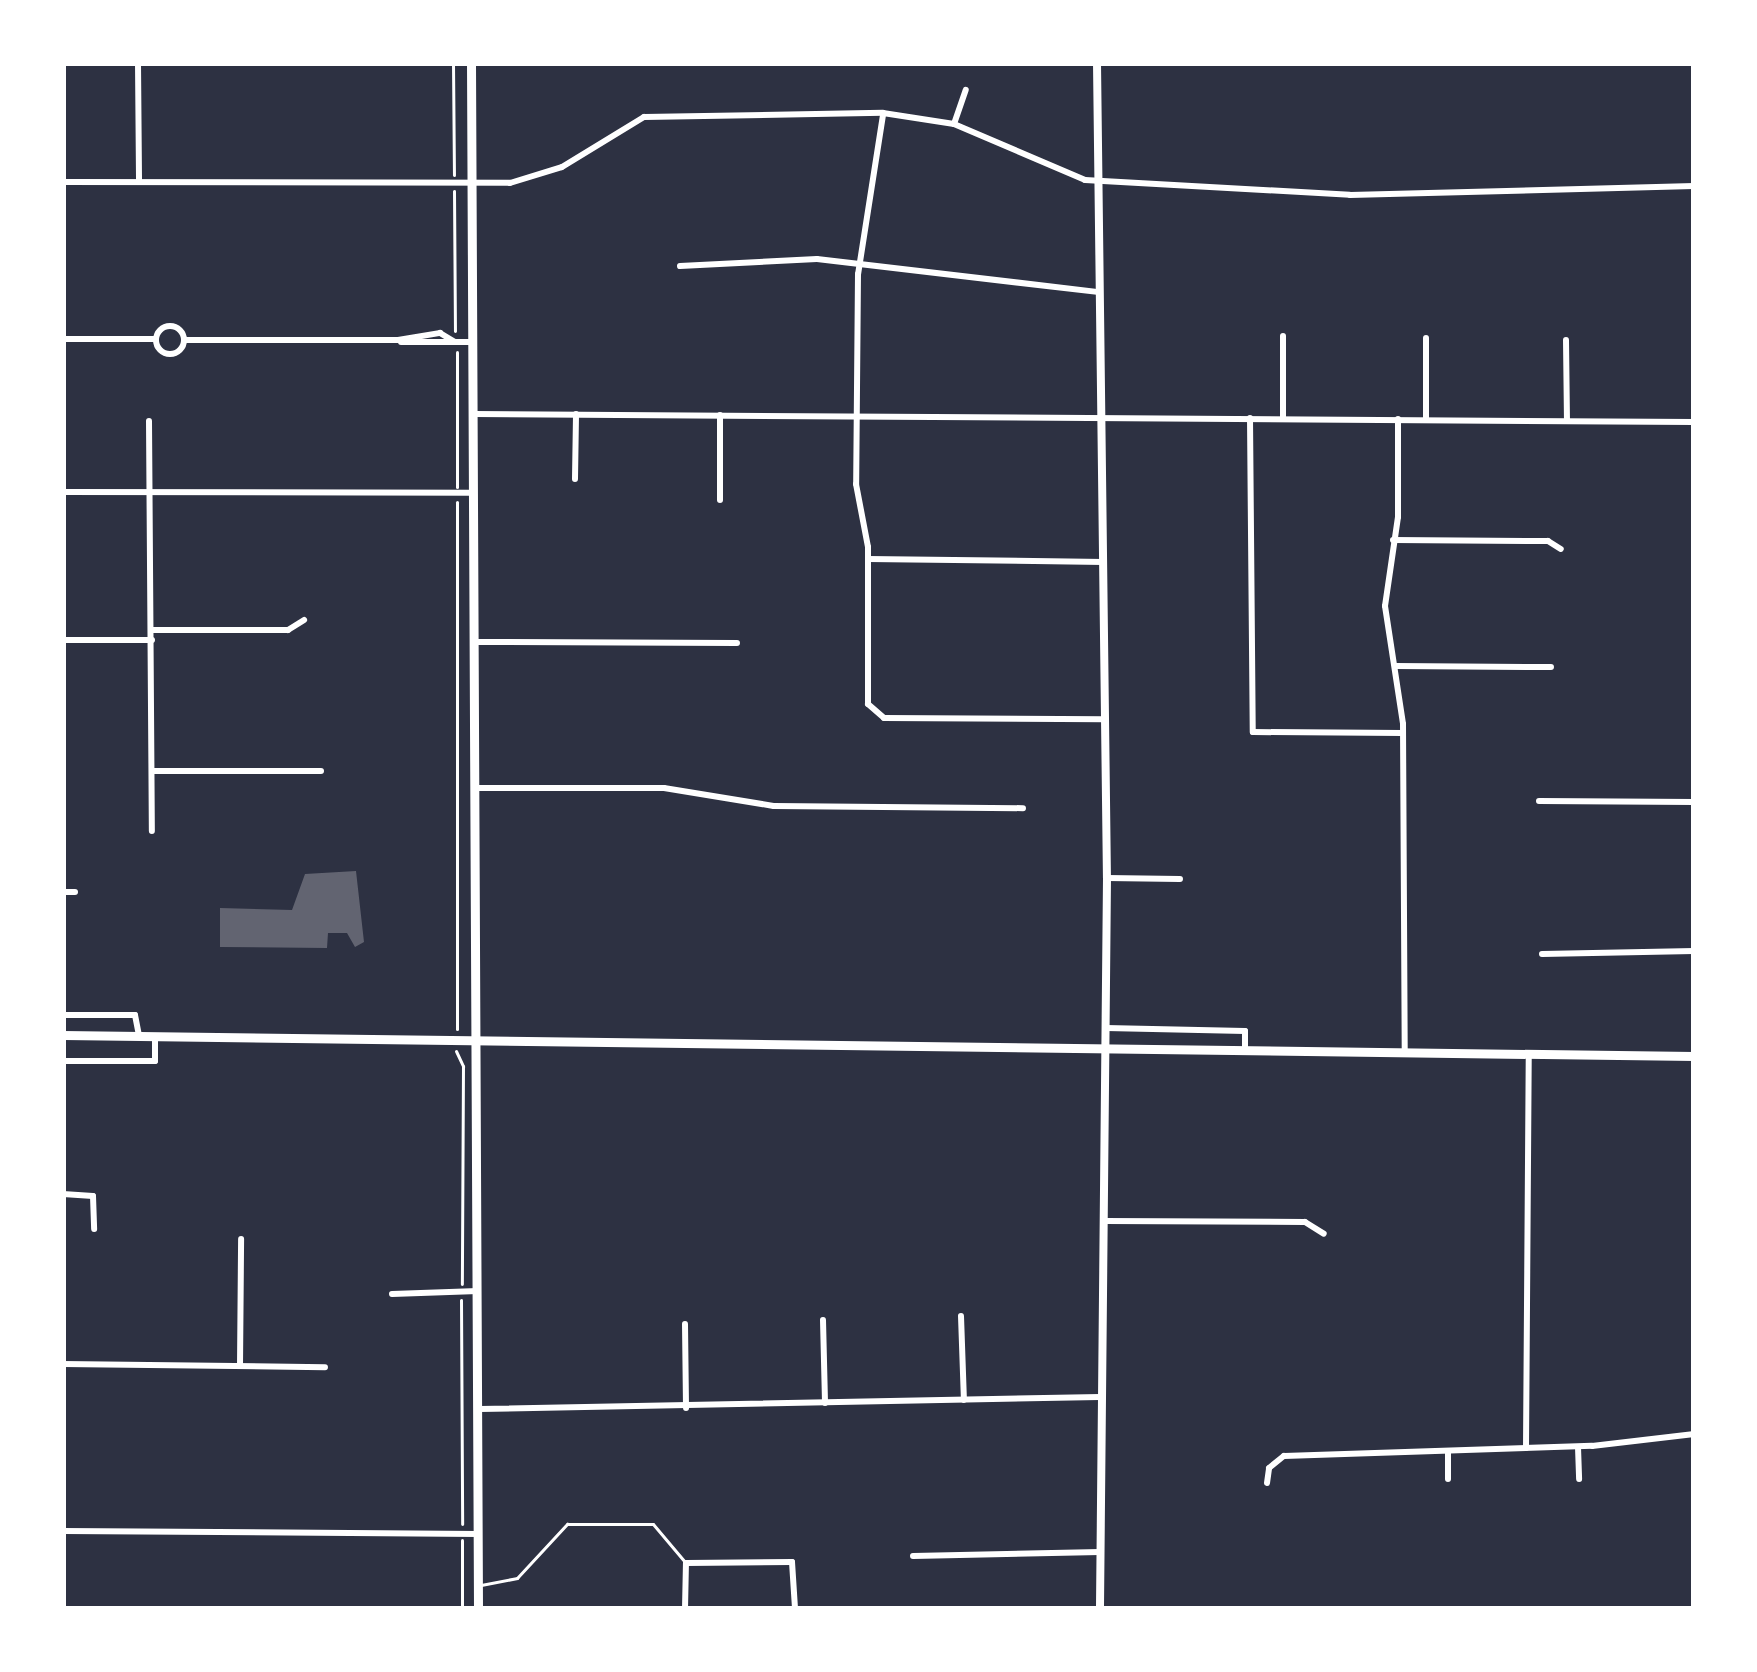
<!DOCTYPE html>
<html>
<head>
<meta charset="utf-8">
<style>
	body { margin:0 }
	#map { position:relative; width:1757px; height:1672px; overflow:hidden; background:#2d3142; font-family:"Fira Sans",sans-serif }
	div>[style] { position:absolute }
	.building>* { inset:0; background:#626471 }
	.path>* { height:3px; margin:-1.5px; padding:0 1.5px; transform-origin:1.5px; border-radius:1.5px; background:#fff }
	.service>* { height:3px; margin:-1.5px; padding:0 1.5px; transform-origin:1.5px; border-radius:1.5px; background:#fff }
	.minor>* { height:6px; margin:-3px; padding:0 3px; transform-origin:3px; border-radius:3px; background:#fff }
	.minor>.ring { margin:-3px; padding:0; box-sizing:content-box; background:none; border:6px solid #fff; border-radius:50% }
	.tertiary>* { height:8px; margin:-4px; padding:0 4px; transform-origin:4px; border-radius:4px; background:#fff }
	.secondary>* { height:9px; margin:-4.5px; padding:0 4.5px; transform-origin:4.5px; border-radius:4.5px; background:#fff }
	.primary>* { height:9px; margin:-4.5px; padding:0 4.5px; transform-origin:4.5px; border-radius:4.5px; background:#fff }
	span { translate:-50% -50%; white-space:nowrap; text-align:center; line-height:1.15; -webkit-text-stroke:9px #fff; paint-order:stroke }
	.frame { position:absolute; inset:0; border:66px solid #fff; pointer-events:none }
</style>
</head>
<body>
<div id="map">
	<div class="building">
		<div style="clip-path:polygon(356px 871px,364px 942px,355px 947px,347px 933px,328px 933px,327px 948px,220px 947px,220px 908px,292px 910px,305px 874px)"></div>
	</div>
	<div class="path">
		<div style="left:453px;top:63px;width:112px;rotate:89.5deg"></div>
		<div style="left:454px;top:191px;width:140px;rotate:89.6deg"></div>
		<div style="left:457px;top:352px;width:135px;rotate:90deg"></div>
		<div style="left:457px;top:1029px;width:527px;rotate:-90deg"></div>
		<div style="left:456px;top:1051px;width:17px;rotate:65deg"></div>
		<div style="left:463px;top:1066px;width:218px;rotate:90.3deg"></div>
		<div style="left:461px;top:1300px;width:224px;rotate:89.7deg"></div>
		<div style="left:462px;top:1609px;width:69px;rotate:-90deg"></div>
	</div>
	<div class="service">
		<div style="left:481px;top:1585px;width:37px;rotate:-11deg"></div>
		<div style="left:517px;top:1578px;width:74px;rotate:-47.2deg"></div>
		<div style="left:567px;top:1524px;width:86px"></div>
		<div style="left:653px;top:1524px;width:50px;rotate:49.9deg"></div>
	</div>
	<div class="minor">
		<div style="left:138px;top:63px;width:119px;rotate:89.5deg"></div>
		<div style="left:883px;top:115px;width:161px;rotate:98.9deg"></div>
		<div style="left:858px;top:274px;width:210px;rotate:90.5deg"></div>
		<div style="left:856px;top:484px;width:64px;rotate:79.2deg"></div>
		<div style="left:868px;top:547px;width:157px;rotate:90deg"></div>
		<div style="left:868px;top:704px;width:21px;rotate:41deg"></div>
		<div style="left:884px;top:718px;width:220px;rotate:0.3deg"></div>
		<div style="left:954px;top:124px;width:36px;rotate:-71deg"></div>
		<div style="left:63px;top:182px;width:447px;rotate:0.1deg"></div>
		<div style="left:510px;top:183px;width:54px;rotate:-17.1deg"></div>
		<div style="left:562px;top:167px;width:96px;rotate:-31.4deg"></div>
		<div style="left:644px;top:117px;width:239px;rotate:-1deg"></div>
		<div style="left:883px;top:113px;width:72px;rotate:8.8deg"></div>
		<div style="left:954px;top:124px;width:142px;rotate:23.1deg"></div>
		<div style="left:1085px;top:180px;width:265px;rotate:3.2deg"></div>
		<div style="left:1350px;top:195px;width:344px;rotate:-1.5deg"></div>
		<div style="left:680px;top:266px;width:137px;rotate:-2.9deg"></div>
		<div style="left:817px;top:259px;width:284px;rotate:6.7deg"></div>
		<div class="ring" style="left:156px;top:326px;width:22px;height:22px"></div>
		<div style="left:1283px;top:336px;width:81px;rotate:90deg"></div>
		<div style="left:63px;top:339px;width:93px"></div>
		<div style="left:184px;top:340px;width:214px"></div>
		<div style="left:398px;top:340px;width:43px;rotate:-9.5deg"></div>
		<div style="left:440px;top:333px;width:17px;rotate:31deg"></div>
		<div style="left:1566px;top:340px;width:80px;rotate:89.3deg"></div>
		<div style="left:401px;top:342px;width:72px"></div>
		<div style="left:474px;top:414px;width:1220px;rotate:0.38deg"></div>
		<div style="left:1250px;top:418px;width:314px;rotate:89.5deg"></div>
		<div style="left:1253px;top:732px;width:150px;rotate:0.4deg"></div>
		<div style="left:1426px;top:418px;width:80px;rotate:-90deg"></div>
		<div style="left:1398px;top:419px;width:98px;rotate:90deg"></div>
		<div style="left:1398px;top:517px;width:90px;rotate:98.3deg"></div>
		<div style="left:1385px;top:606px;width:119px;rotate:81.3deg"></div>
		<div style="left:1403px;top:724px;width:328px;rotate:89.7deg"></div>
		<div style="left:149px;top:421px;width:410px;rotate:89.6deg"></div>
		<div style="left:575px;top:479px;width:65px;rotate:-89.1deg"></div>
		<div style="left:63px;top:492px;width:409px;rotate:0.1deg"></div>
		<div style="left:720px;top:500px;width:85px;rotate:-90deg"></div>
		<div style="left:1393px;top:540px;width:155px;rotate:0.4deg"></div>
		<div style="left:1548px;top:541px;width:15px;rotate:32deg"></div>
		<div style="left:868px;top:559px;width:236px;rotate:0.7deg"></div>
		<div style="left:151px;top:630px;width:137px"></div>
		<div style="left:288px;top:630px;width:19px;rotate:-32deg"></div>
		<div style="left:63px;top:640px;width:89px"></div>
		<div style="left:476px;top:642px;width:261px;rotate:0.2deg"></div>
		<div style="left:1395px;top:666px;width:156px;rotate:0.4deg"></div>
		<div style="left:152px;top:771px;width:169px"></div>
		<div style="left:477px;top:788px;width:187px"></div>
		<div style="left:664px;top:788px;width:111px;rotate:9.3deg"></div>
		<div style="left:774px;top:806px;width:249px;rotate:0.5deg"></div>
		<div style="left:1539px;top:801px;width:155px;rotate:0.4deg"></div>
		<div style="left:1107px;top:878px;width:73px;rotate:0.8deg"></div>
		<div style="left:63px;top:892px;width:12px"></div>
		<div style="left:1542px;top:954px;width:152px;rotate:-1.1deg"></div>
		<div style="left:63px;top:1015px;width:72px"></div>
		<div style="left:135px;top:1015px;width:21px;rotate:79deg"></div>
		<div style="left:1106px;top:1028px;width:139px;rotate:1.2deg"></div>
		<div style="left:1245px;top:1031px;width:19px;rotate:90deg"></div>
		<div style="left:63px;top:1061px;width:92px"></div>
		<div style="left:155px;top:1061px;width:25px;rotate:-90deg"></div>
		<div style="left:63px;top:1194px;width:30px;rotate:4deg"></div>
		<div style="left:93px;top:1196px;width:33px;rotate:88deg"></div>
		<div style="left:1105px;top:1221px;width:200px;rotate:0.3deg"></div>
		<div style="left:1305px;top:1222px;width:22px;rotate:32deg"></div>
		<div style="left:392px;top:1294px;width:86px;rotate:-2deg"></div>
		<div style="left:961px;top:1316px;width:84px;rotate:88deg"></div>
		<div style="left:823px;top:1320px;width:83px;rotate:88.6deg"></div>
		<div style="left:685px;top:1324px;width:84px;rotate:89.3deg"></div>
		<div style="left:63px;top:1364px;width:262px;rotate:0.7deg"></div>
		<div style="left:240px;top:1366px;width:127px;rotate:-89.5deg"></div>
		<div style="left:480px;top:1409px;width:620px;rotate:-1.11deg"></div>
		<div style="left:1578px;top:1447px;width:32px;rotate:88deg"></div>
		<div style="left:1526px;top:1448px;width:394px;rotate:-89.6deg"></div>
		<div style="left:1448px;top:1452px;width:27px;rotate:90deg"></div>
		<div style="left:1267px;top:1483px;width:15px;rotate:-82deg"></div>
		<div style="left:1269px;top:1468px;width:19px;rotate:-39deg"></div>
		<div style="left:1284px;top:1456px;width:308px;rotate:-1.9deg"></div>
		<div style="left:1592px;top:1446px;width:103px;rotate:-6.7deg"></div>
		<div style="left:63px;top:1531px;width:416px;rotate:0.4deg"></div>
		<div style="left:913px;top:1556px;width:187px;rotate:-1.2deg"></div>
		<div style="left:685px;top:1609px;width:46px;rotate:-88.8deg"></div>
		<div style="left:686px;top:1563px;width:106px;rotate:-0.5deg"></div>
		<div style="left:792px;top:1562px;width:47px;rotate:86.3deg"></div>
	</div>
	<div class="tertiary">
		<div style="left:1097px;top:63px;width:815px;rotate:89.3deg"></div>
		<div style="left:1107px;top:878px;width:731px;rotate:90.55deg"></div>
	</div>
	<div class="secondary">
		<div style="left:471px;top:63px;width:1546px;rotate:89.74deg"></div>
	</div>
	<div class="primary">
		<div style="left:63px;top:1035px;width:1631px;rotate:0.74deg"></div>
	</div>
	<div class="frame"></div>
</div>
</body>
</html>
